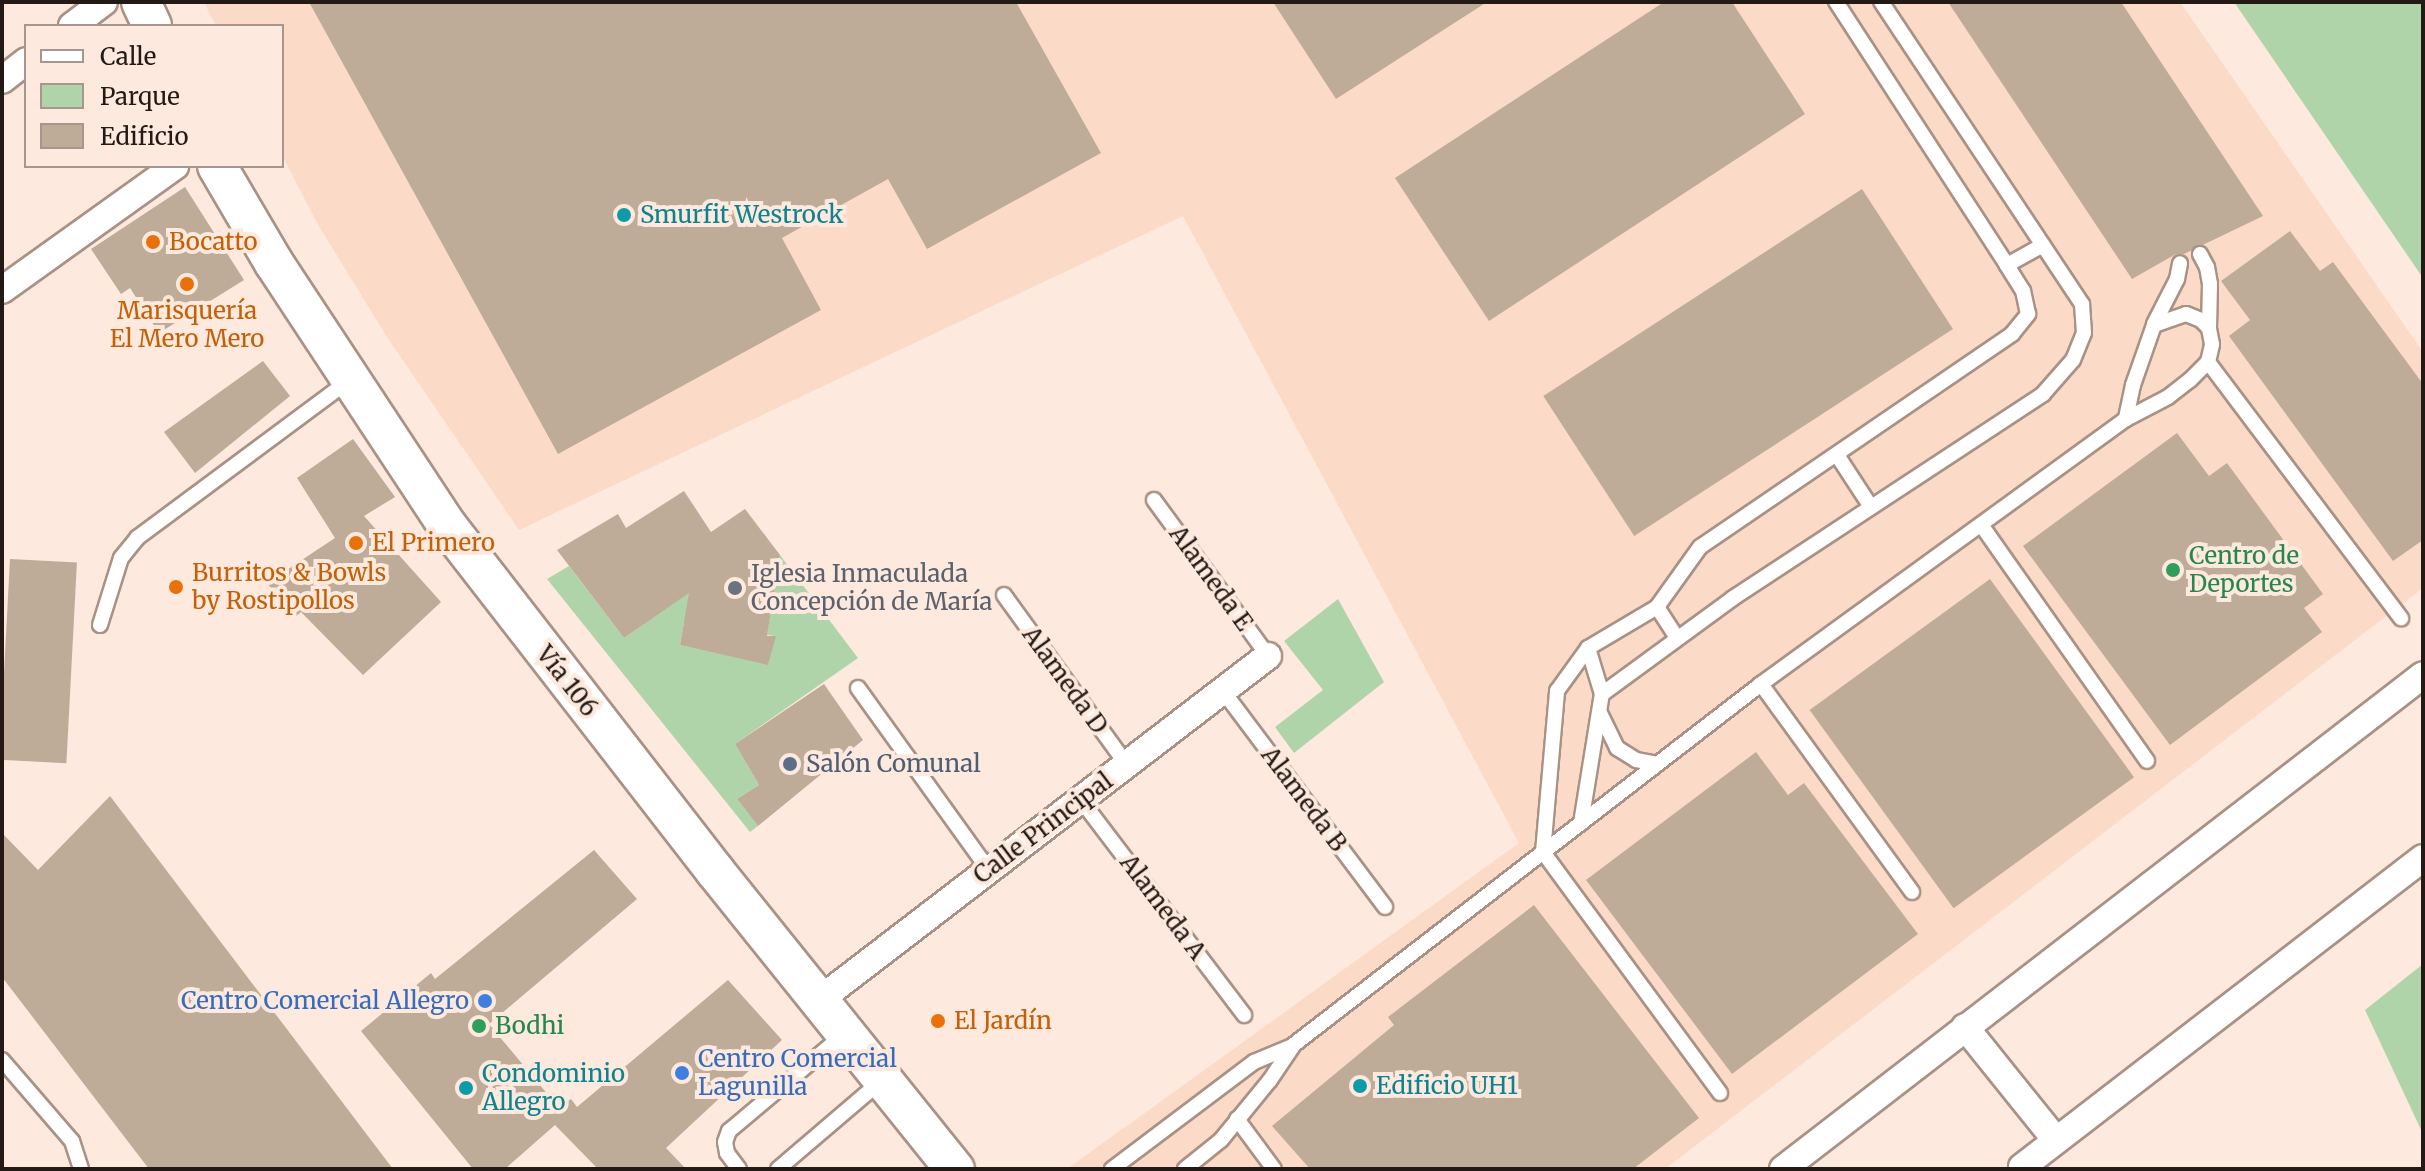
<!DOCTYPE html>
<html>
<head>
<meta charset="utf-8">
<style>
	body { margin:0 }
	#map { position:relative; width:2425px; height:1171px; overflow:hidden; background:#fde9dd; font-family:Merriweather,serif }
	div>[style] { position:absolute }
	.built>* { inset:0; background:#fbdbc8 }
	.green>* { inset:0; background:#b0d4aa }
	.building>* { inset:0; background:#beac99; transform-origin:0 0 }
	.roads { filter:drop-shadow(2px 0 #a99285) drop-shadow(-2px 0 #a99285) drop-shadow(0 2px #a99285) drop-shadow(0 -2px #a99285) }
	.lane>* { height:14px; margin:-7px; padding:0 7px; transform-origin:7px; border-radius:7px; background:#fff }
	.street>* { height:26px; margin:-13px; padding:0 13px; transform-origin:13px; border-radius:13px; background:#fff }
	.secondary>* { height:38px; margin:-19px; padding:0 19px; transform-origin:19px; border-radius:19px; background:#fff }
	.dots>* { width:22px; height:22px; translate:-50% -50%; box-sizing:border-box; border:4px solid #fde9dd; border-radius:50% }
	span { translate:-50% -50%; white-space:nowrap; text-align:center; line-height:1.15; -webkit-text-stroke:8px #fde9dd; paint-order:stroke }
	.culture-label { font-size:24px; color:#0d838f }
	.left { translate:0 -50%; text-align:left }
	.food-label { font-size:24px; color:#c56008 }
	.leisure-label { font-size:24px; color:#27864d }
	.worship-label { font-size:24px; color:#5b616d }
	.street-label { font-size:24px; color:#231a15 }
	.service-label { font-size:24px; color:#4e5e75 }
	.shop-label { font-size:24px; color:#366cbe }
	.right { translate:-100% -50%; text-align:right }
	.frame { position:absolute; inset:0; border:4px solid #231a15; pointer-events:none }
	.legend { position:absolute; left:24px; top:24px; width:260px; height:144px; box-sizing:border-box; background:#fde9dd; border:2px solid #a6968d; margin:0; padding:10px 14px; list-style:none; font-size:24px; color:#231a15 }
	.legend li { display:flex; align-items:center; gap:16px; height:40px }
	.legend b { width:40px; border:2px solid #a6968d }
</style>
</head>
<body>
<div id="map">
	<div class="built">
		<div style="clip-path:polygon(204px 2px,2180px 2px,2423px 352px,2423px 588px,1665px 1169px,1067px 1169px,1519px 843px,1183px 216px,519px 530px,387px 337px,317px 223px,282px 155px,282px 26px,216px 26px)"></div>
	</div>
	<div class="green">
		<div style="clip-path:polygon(2234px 2px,2423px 2px,2423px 278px)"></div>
		<div style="clip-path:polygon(701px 538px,692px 623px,684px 622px,680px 645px,768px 664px,775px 636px,767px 635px,780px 555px,858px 658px,735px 744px,759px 785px,737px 799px,758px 826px,750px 832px,547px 579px,569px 566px,624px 638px,691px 591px)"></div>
		<div style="clip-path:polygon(1338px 599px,1384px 682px,1294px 753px,1275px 727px,1323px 690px,1284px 641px)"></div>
		<div style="clip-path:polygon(2423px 964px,2423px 1134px,2365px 1010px)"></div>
	</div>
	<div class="building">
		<div style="clip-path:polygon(309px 2px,1016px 2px,1101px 153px,927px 249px,888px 179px,782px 238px,821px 310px,558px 454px)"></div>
		<div style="clip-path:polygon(1273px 2px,1487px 2px,1336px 99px)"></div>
		<div style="clip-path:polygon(1664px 2px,1732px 2px,1805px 114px,1489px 321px,1395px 178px)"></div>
		<div style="clip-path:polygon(1948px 2px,2121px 2px,2263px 216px,2184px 254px,2176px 254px,2132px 279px)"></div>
		<div style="clip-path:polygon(185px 187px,244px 280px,159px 333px,130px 288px,121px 294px,91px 249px)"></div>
		<div style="left:1862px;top:189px;width:167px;height:380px;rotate:57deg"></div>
		<div style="clip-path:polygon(2290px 231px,2320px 271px,2333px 262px,2423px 384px,2423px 540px,2393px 561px,2229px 336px,2250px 320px,2221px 281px)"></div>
		<div style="clip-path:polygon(263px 361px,290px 396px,195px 473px,164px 432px)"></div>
		<div style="clip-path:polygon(2177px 433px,2209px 476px,2227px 463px,2323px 594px,2304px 608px,2322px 632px,2170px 745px,2023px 546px)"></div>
		<div style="clip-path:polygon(353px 439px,395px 497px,364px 516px,441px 602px,363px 675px,301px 612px,295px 617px,267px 583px,335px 538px,297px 478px)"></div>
		<div style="clip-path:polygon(684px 491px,711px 532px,745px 509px,780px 555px,767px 636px,776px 636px,768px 665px,680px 645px,689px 593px,624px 638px,557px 550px,618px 514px,626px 528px)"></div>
		<div style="left:10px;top:559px;width:67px;height:201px;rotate:3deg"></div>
		<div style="left:1990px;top:579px;width:245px;height:223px;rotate:54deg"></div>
		<div style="clip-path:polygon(824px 684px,863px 740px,758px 826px,737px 799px,759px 785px,735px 744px)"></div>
		<div style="clip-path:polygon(1756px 752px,1788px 795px,1804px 783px,1918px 934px,1732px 1074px,1586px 880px)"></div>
		<div style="clip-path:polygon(110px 796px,393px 1169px,149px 1169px,2px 977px,2px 833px,38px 870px)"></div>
		<div style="clip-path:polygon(594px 850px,637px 899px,489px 1024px,559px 1108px,571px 1099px,577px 1107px,728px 980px,782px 1040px,666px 1148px,686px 1169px,598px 1169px,555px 1125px,505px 1169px,473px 1169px,361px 1031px,431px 973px,435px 979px)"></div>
		<div style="clip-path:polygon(1534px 905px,1699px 1118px,1633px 1169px,1310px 1169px,1272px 1126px,1394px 1025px,1388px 1017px)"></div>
	</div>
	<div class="roads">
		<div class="lane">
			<div style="left:2200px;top:254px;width:15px;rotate:62deg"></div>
			<div style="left:2207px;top:267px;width:17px;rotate:80deg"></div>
			<div style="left:2210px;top:284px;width:44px;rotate:91.3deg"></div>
			<div style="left:2007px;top:265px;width:41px;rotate:-29.1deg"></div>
			<div style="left:2154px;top:324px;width:51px;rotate:-62.9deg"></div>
			<div style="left:2177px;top:279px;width:16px;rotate:-79deg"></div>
			<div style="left:2208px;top:362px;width:321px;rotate:53deg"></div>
			<div style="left:1837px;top:455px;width:62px;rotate:56.8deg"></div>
			<div style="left:1154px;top:500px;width:193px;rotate:53.8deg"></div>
			<div style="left:1982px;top:526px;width:287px;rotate:54.9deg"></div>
			<div style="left:1004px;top:595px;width:210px;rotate:54.1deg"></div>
			<div style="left:1657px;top:607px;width:37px;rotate:57deg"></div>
			<div style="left:100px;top:625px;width:70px;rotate:-72.6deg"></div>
			<div style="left:121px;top:558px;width:26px;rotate:-51deg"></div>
			<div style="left:137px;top:538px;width:267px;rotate:-36.6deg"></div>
			<div style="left:1588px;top:648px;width:48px;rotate:73.1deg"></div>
			<div style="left:1761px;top:684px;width:257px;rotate:54deg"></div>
			<div style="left:858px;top:688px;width:224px;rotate:54.3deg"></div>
			<div style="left:1223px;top:691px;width:270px;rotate:53.1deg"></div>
			<div style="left:1600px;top:713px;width:39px;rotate:64deg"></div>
			<div style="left:1617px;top:748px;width:22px;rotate:32deg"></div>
			<div style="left:1636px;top:760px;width:22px;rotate:10deg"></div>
			<div style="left:1081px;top:800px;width:270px;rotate:52.8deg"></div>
			<div style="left:1581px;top:823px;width:131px;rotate:-80.8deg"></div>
			<div style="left:1602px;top:694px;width:162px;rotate:-36.2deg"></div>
			<div style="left:1733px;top:598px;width:371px;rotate:-33.3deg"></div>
			<div style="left:2043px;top:394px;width:45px;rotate:-48.6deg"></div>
			<div style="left:2073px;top:360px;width:29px;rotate:-68deg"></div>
			<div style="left:2084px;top:333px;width:29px;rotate:-94deg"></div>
			<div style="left:2082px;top:304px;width:363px;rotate:-123.6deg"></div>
			<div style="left:2px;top:1060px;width:107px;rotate:49.2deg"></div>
			<div style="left:72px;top:1141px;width:29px;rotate:72deg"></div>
			<div style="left:1720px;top:1093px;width:299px;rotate:-126.3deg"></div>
			<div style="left:1543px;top:852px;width:162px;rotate:-85deg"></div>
			<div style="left:1557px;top:691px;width:53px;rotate:-54.2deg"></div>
			<div style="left:1588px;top:648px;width:80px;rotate:-30.7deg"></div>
			<div style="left:1657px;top:607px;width:74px;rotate:-54.4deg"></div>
			<div style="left:1700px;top:547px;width:378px;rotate:-34.3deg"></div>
			<div style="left:2012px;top:334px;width:26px;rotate:-51deg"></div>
			<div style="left:2028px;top:314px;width:24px;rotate:-102deg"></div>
			<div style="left:2023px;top:291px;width:31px;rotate:-122deg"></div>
			<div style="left:2007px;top:265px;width:314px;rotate:-123deg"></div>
			<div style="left:1237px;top:1119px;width:62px;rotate:53.5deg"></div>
			<div style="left:739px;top:1169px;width:20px;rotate:-127deg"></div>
			<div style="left:727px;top:1153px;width:11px;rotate:-100deg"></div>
			<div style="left:725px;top:1142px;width:12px;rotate:-70deg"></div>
			<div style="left:729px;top:1131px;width:150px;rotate:-40.1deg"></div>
			<div style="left:778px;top:1169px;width:135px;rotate:-40.5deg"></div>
			<div style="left:1112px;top:1169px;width:178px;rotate:-37deg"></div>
			<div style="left:1254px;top:1062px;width:41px;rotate:-22.8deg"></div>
			<div style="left:1292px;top:1046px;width:592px;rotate:-37.66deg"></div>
			<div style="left:1761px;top:684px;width:451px;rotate:-36deg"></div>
			<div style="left:2126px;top:419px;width:47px;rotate:-27.6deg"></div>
			<div style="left:2168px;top:397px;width:28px;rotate:-38deg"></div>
			<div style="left:2190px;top:380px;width:25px;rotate:-45deg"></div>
			<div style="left:2208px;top:362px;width:18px;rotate:-77deg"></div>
			<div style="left:2212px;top:344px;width:16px;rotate:-101deg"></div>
			<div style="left:2209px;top:328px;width:11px;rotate:-135deg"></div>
			<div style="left:2201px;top:320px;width:16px;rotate:-158deg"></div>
			<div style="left:2186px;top:314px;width:34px;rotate:161deg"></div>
			<div style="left:2154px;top:325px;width:64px;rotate:109.3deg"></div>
			<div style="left:2133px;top:385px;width:35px;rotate:102deg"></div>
			<div style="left:1185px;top:1169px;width:46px;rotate:-38.9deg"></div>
			<div style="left:1221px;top:1140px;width:77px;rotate:-50.8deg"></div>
			<div style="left:1270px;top:1080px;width:40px;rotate:-56deg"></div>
		</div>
		<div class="street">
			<div style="left:72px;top:26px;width:40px;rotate:-37deg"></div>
			<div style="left:2px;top:80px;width:31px;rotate:-38deg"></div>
			<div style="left:2px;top:290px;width:213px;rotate:-35.6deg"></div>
			<div style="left:818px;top:1001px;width:567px;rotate:-37.48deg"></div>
			<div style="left:1965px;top:1027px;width:145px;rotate:51.2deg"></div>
			<div style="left:2022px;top:1167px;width:506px;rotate:-37.62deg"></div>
			<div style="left:1783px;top:1169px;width:808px;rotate:-37.66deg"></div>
		</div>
		<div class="secondary">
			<div style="left:141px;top:2px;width:26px;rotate:65deg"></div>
			<div style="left:217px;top:166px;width:113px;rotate:59.6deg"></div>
			<div style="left:274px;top:263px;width:318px;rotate:56.6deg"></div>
			<div style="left:449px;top:528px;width:434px;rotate:52.2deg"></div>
			<div style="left:715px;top:871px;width:383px;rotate:51.2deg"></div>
		</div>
	</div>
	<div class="dots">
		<div style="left:624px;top:215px;background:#0f9aa8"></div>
		<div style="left:153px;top:242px;background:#e8710a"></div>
		<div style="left:187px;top:284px;background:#e8710a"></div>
		<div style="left:356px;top:543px;background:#e8710a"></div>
		<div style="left:2173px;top:570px;background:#2e9e5b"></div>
		<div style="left:176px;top:587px;background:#e8710a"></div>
		<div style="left:735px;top:588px;background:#6b7280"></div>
		<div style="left:790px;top:764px;background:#5c6f8a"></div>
		<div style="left:485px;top:1001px;background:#3f7fe0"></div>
		<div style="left:938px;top:1021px;background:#e8710a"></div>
		<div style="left:479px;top:1026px;background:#2e9e5b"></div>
		<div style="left:682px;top:1073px;background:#3f7fe0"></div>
		<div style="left:1360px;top:1086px;background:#0f9aa8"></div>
		<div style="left:466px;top:1088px;background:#0f9aa8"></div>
	</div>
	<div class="culture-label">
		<span class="left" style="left:640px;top:215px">Smurfit Westrock</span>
		<span class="left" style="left:482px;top:1088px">Condominio<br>Allegro</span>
		<span class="left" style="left:1376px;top:1086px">Edificio UH1</span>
	</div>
	<div class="food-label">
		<span class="left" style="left:169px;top:242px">Bocatto</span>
		<span style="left:187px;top:325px">Marisquería<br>El Mero Mero</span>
		<span class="left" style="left:372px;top:543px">El Primero</span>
		<span class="left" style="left:192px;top:587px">Burritos &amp; Bowls<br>by Rostipollos</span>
		<span class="left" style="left:954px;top:1021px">El Jardín</span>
	</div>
	<div class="leisure-label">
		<span class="left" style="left:2189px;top:570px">Centro de<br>Deportes</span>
		<span class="left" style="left:495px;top:1026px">Bodhi</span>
	</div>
	<div class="worship-label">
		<span class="left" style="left:751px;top:588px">Iglesia Inmaculada<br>Concepción de María</span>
	</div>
	<div class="street-label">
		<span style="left:1211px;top:578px;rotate:54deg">Alameda E</span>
		<span style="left:1065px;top:680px;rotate:54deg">Alameda D</span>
		<span style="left:567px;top:681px;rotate:52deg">Vía 106</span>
		<span style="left:1304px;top:799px;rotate:53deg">Alameda B</span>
		<span style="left:1043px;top:828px;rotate:-37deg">Calle Principal</span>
		<span style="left:1163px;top:907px;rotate:53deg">Alameda A</span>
	</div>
	<div class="service-label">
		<span class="left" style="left:806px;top:764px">Salón Comunal</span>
	</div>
	<div class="shop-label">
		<span class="right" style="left:469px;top:1001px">Centro Comercial Allegro</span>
		<span class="left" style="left:698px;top:1073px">Centro Comercial<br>Lagunilla</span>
	</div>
	<div class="frame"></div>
	<ul class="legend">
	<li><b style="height:10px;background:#fff"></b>Calle</li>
	<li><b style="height:22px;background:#b0d4aa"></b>Parque</li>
	<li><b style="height:22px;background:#beac99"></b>Edificio</li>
	</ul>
</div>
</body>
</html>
